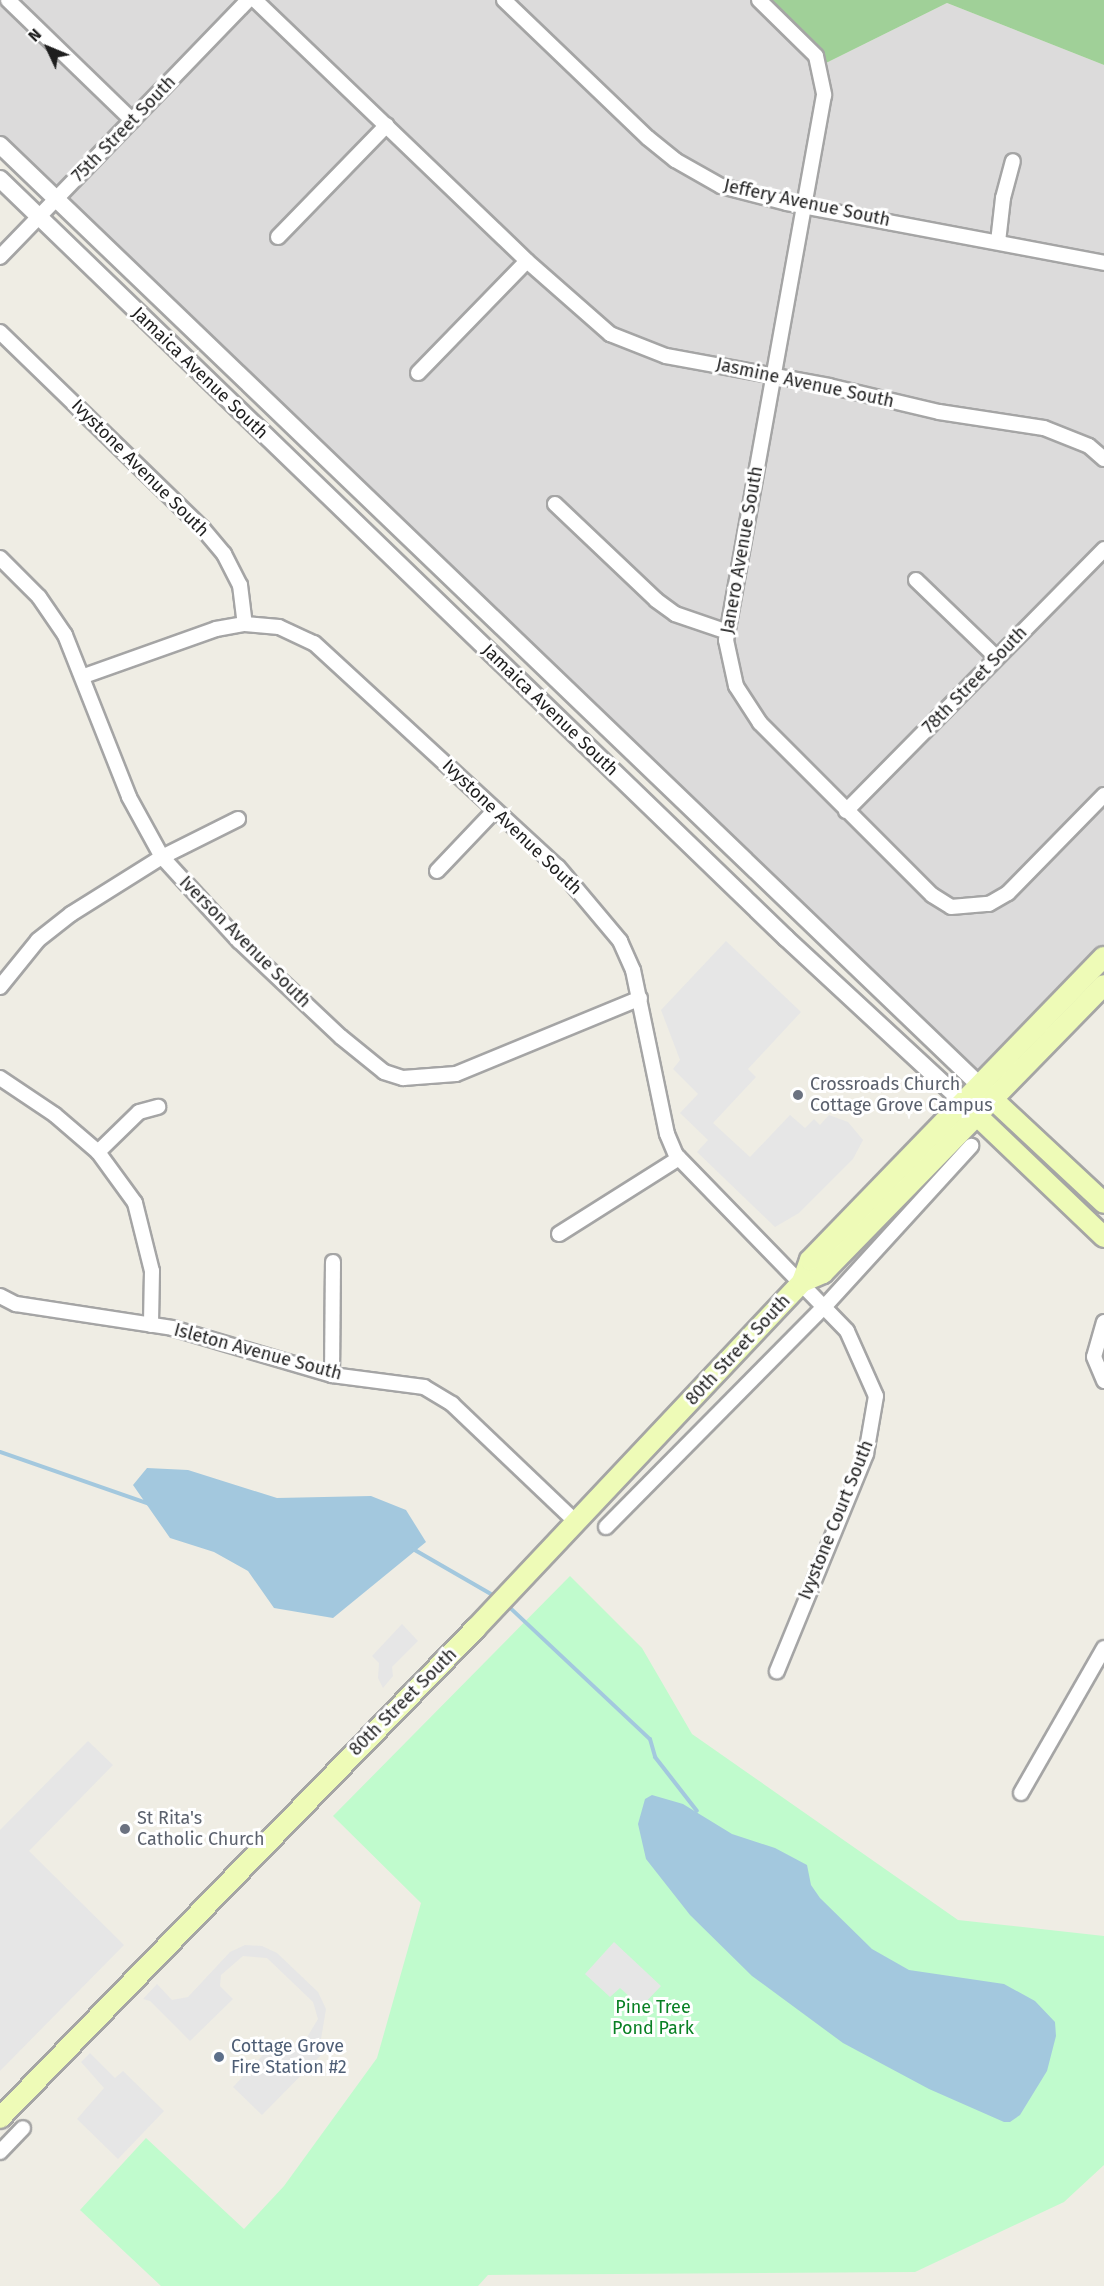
<!DOCTYPE html>
<html>
<head>
<meta charset="utf-8">
<style>
	body { margin:0 }
	#map { position:relative; width:1104px; height:2286px; overflow:hidden; background:#efede4; font-family:"Fira Sans",sans-serif }
	div>[style] { position:absolute }
	.residential>* { inset:0; background:#dcdbdb }
	.forest>* { inset:0; background:#a0d098 }
	.park>* { inset:0; background:#c0fbcd }
	.parking>* { inset:0; background:#e6e6e6 }
	.water>* { inset:0; background:#a3c8de }
	.stream>* { height:4px; margin:-2px; padding:0 2px; transform-origin:2px; border-radius:2px; background:#a3c8de }
	.roads { filter:drop-shadow(2px 0 #a5a5a5) drop-shadow(-2px 0 #a5a5a5) drop-shadow(0 2px #a5a5a5) drop-shadow(0 -2px #a5a5a5) }
	.minor>* { height:14px; margin:-7px; padding:0 7px; transform-origin:7px; border-radius:7px; background:#fff }
	.tertiary>* { height:16px; margin:-8px; padding:0 8px; transform-origin:8px; border-radius:8px; background:#fff }
	.secondary>* { height:20px; margin:-10px; padding:0 10px; transform-origin:10px; border-radius:10px; background:#eefbb7 }
	.dots>* { width:16px; height:16px; translate:-50% -50%; box-sizing:border-box; border:3px solid #fff; border-radius:50% }
	span { translate:-50% -50%; white-space:nowrap; text-align:center; line-height:1.15; -webkit-text-stroke:6px #fff; paint-order:stroke }
	.street-label { font-size:18px; color:#1e1e1e }
	.worship-label { font-size:18px; color:#5b616d }
	.left { translate:0 -50%; text-align:left }
	.park-label { font-size:18px; color:#098024 }
	.service-label { font-size:18px; color:#4e5e75 }
	.north { position:absolute; left:18px; top:18px; width:60px; height:60px; -webkit-text-stroke:4px #fff; paint-order:stroke; rotate:314deg; font-size:16px; font-weight:700; line-height:24px; text-align:center; color:#1e1e1e }
	.north::after { content:''; display:block; margin:auto; width:21px; height:27px; background:#1e1e1e; clip-path:polygon(50% 0,100% 100%,50% 72%,0 100%) }
</style>
</head>
<body>
<div id="map">
	<div class="residential">
		<div style="clip-path:polygon(0 0,758px 0,820px 66px,947px 3px,1104px 65px,1104px 957px,982px 1080px,0 135px)"></div>
	</div>
	<div class="forest">
		<div style="clip-path:polygon(759px 0,1104px 0,1104px 65px,947px 3px,820px 66px)"></div>
	</div>
	<div class="park">
		<div style="clip-path:polygon(570px 1576px,642px 1648px,692px 1734px,958px 1920px,1104px 1936px,1104px 2165px,1064px 2202px,915px 2272px,488px 2275px,478px 2286px,161px 2286px,80px 2210px,146px 2138px,244px 2229px,284px 2186px,377px 2058px,421px 1903px,333px 1816px)"></div>
	</div>
	<div class="parking">
		<div style="clip-path:polygon(726px 941px,801px 1012px,748px 1069px,756px 1077px,713px 1123px,750px 1157px,790px 1115px,805px 1128px,814px 1119px,820px 1125px,829px 1115px,848px 1122px,863px 1140px,853px 1159px,799px 1213px,775px 1227px,697px 1152px,708px 1140px,680px 1113px,698px 1094px,673px 1069px,680px 1060px,661px 1010px)"></div>
		<div style="clip-path:polygon(402px 1624px,418px 1641px,392px 1667px,393px 1676px,383px 1688px,378px 1678px,379px 1663px,372px 1656px)"></div>
		<div style="clip-path:polygon(88px 1741px,113px 1765px,29px 1851px,124px 1945px,0 2071px,0 1830px)"></div>
		<div style="clip-path:polygon(614px 1942px,661px 1986px,641px 2007px,620px 1988px,610px 1997px,585px 1974px)"></div>
		<div style="clip-path:polygon(245px 1945px,262px 1946px,277px 1953px,318px 1992px,326px 2009px,321px 2039px,329px 2047px,262px 2115px,233px 2087px,277px 2040px,292px 2049px,303px 2044px,318px 2019px,313px 2002px,267px 1958px,243px 1956px,221px 1975px,220px 1986px,233px 1999px,190px 2041px,150px 2001px,143px 1999px,157px 1984px,172px 2000px,188px 1997px,230px 1952px)"></div>
		<div style="clip-path:polygon(90px 2053px,115px 2078px,123px 2071px,164px 2111px,118px 2159px,77px 2119px,104px 2088px,81px 2062px)"></div>
	</div>
	<div class="water">
		<div style="clip-path:polygon(147px 1468px,188px 1470px,277px 1498px,371px 1496px,406px 1510px,426px 1542px,333px 1618px,274px 1608px,248px 1571px,214px 1552px,170px 1538px,133px 1485px)"></div>
		<div style="clip-path:polygon(652px 1795px,683px 1804px,732px 1834px,775px 1848px,807px 1865px,811px 1885px,820px 1898px,872px 1949px,909px 1970px,1004px 1984px,1035px 2001px,1055px 2022px,1056px 2036px,1047px 2071px,1020px 2115px,1010px 2122px,1004px 2122px,929px 2089px,843px 2043px,752px 1976px,690px 1915px,646px 1859px,638px 1824px,645px 1799px)"></div>
	</div>
	<div class="stream">
		<div style="left:0;top:1452px;width:158px;rotate:19.2deg"></div>
		<div style="left:413px;top:1549px;width:98px;rotate:30deg"></div>
		<div style="left:506px;top:1604px;width:197px;rotate:43.2deg"></div>
		<div style="left:650px;top:1739px;width:19px;rotate:74deg"></div>
		<div style="left:655px;top:1757px;width:68px;rotate:52.1deg"></div>
	</div>
	<div class="roads">
		<div class="minor">
			<div style="left:8px;top:0;width:173px;rotate:44.1deg"></div>
			<div style="left:255px;top:0;width:377px;rotate:43.8deg"></div>
			<div style="left:527px;top:261px;width:111px;rotate:41.3deg"></div>
			<div style="left:610px;top:334px;width:60px;rotate:21.4deg"></div>
			<div style="left:666px;top:356px;width:166px;rotate:10.4deg"></div>
			<div style="left:829px;top:386px;width:113px;rotate:13.3deg"></div>
			<div style="left:939px;top:412px;width:106px;rotate:8.7deg"></div>
			<div style="left:1044px;top:428px;width:48px;rotate:21.8deg"></div>
			<div style="left:1089px;top:446px;width:20px;rotate:41deg"></div>
			<div style="left:504px;top:0;width:199px;rotate:43.8deg"></div>
			<div style="left:648px;top:138px;width:35px;rotate:39deg"></div>
			<div style="left:675px;top:160px;width:53px;rotate:29.5deg"></div>
			<div style="left:721px;top:186px;width:68px;rotate:14.4deg"></div>
			<div style="left:787px;top:203px;width:323px;rotate:10.7deg"></div>
			<div style="left:759px;top:0;width:80px;rotate:44.5deg"></div>
			<div style="left:816px;top:56px;width:40px;rotate:78deg"></div>
			<div style="left:824px;top:95px;width:554px;rotate:100.19deg"></div>
			<div style="left:726px;top:640px;width:47px;rotate:77.7deg"></div>
			<div style="left:736px;top:686px;width:44px;rotate:57deg"></div>
			<div style="left:760px;top:723px;width:243px;rotate:45deg"></div>
			<div style="left:932px;top:895px;width:22px;rotate:32deg"></div>
			<div style="left:951px;top:907px;width:38px;rotate:-5deg"></div>
			<div style="left:989px;top:904px;width:22px;rotate:-30deg"></div>
			<div style="left:1008px;top:893px;width:137px;rotate:-45.6deg"></div>
			<div style="left:278px;top:237px;width:156px;rotate:-45.8deg"></div>
			<div style="left:998px;top:242px;width:44px;rotate:-83.5deg"></div>
			<div style="left:1003px;top:198px;width:38px;rotate:-75deg"></div>
			<div style="left:0;top:257px;width:357px;rotate:-46deg"></div>
			<div style="left:0;top:332px;width:283px;rotate:44.1deg"></div>
			<div style="left:203px;top:529px;width:33px;rotate:50deg"></div>
			<div style="left:224px;top:554px;width:35px;rotate:63deg"></div>
			<div style="left:240px;top:585px;width:39px;rotate:83deg"></div>
			<div style="left:418px;top:373px;width:156px;rotate:-45.8deg"></div>
			<div style="left:555px;top:504px;width:139px;rotate:43.5deg"></div>
			<div style="left:656px;top:600px;width:24px;rotate:36deg"></div>
			<div style="left:675px;top:614px;width:56px;rotate:18.8deg"></div>
			<div style="left:0;top:558px;width:55px;rotate:45deg"></div>
			<div style="left:39px;top:597px;width:46px;rotate:55.6deg"></div>
			<div style="left:65px;top:635px;width:174px;rotate:68.4deg"></div>
			<div style="left:129px;top:797px;width:68px;rotate:61.2deg"></div>
			<div style="left:162px;top:857px;width:114px;rotate:47.5deg"></div>
			<div style="left:239px;top:941px;width:140px;rotate:43.3deg"></div>
			<div style="left:341px;top:1037px;width:55px;rotate:39.1deg"></div>
			<div style="left:384px;top:1072px;width:20px;rotate:18deg"></div>
			<div style="left:403px;top:1078px;width:53px;rotate:-4.3deg"></div>
			<div style="left:456px;top:1074px;width:199px;rotate:-22.4deg"></div>
			<div style="left:916px;top:580px;width:111px;rotate:43.9deg"></div>
			<div style="left:84px;top:676px;width:140px;rotate:-19.6deg"></div>
			<div style="left:216px;top:629px;width:29px;rotate:-10deg"></div>
			<div style="left:245px;top:624px;width:34px;rotate:5deg"></div>
			<div style="left:279px;top:627px;width:38px;rotate:25deg"></div>
			<div style="left:314px;top:643px;width:331px;rotate:42.6deg"></div>
			<div style="left:558px;top:867px;width:97px;rotate:50deg"></div>
			<div style="left:620px;top:941px;width:32px;rotate:66deg"></div>
			<div style="left:633px;top:970px;width:167px;rotate:78.3deg"></div>
			<div style="left:667px;top:1134px;width:23px;rotate:67deg"></div>
			<div style="left:676px;top:1155px;width:245px;rotate:45.8deg"></div>
			<div style="left:847px;top:1331px;width:71px;rotate:66deg"></div>
			<div style="left:876px;top:1396px;width:59px;rotate:99.8deg"></div>
			<div style="left:866px;top:1454px;width:235px;rotate:112.3deg"></div>
			<div style="left:846px;top:811px;width:368px;rotate:-45.4deg"></div>
			<div style="left:437px;top:871px;width:84px;rotate:-46.4deg"></div>
			<div style="left:0;top:987px;width:60px;rotate:-51deg"></div>
			<div style="left:38px;top:940px;width:42px;rotate:-38.2deg"></div>
			<div style="left:71px;top:914px;width:107px;rotate:-32.1deg"></div>
			<div style="left:162px;top:857px;width:85px;rotate:-26.6deg"></div>
			<div style="left:0;top:1078px;width:66px;rotate:33.9deg"></div>
			<div style="left:55px;top:1115px;width:57px;rotate:40.7deg"></div>
			<div style="left:98px;top:1152px;width:63px;rotate:54deg"></div>
			<div style="left:135px;top:1203px;width:70px;rotate:76deg"></div>
			<div style="left:152px;top:1271px;width:54px;rotate:91.1deg"></div>
			<div style="left:98px;top:1152px;width:57px;rotate:-44.3deg"></div>
			<div style="left:139px;top:1112px;width:20px;rotate:-15deg"></div>
			<div style="left:559px;top:1234px;width:142px;rotate:-32.3deg"></div>
			<div style="left:0;top:1296px;width:18px;rotate:27deg"></div>
			<div style="left:16px;top:1304px;width:158px;rotate:8.7deg"></div>
			<div style="left:172px;top:1328px;width:167px;rotate:16.4deg"></div>
			<div style="left:332px;top:1375px;width:93px;rotate:7.4deg"></div>
			<div style="left:424px;top:1387px;width:33px;rotate:31deg"></div>
			<div style="left:452px;top:1404px;width:171px;rotate:43.6deg"></div>
			<div style="left:1104px;top:1322px;width:36px;rotate:106deg"></div>
			<div style="left:1094px;top:1357px;width:26px;rotate:67deg"></div>
			<div style="left:332px;top:1375px;width:113px;rotate:-89.5deg"></div>
			<div style="left:606px;top:1527px;width:311px;rotate:-45.3deg"></div>
			<div style="left:825px;top:1306px;width:217px;rotate:-47.6deg"></div>
			<div style="left:1021px;top:1793px;width:167px;rotate:-60.2deg"></div>
			<div style="left:0;top:2152px;width:33px;rotate:-46deg"></div>
		</div>
		<div class="tertiary">
			<div style="left:0;top:145px;width:1356px;rotate:43.83deg"></div>
			<div style="left:0;top:179px;width:1093px;rotate:44deg"></div>
			<div style="left:786px;top:938px;width:240px;rotate:42.8deg"></div>
		</div>
		<div class="secondary">
			<div style="left:984px;top:1091px;width:164px;rotate:43deg"></div>
			<div style="left:968px;top:1107px;width:188px;rotate:43.7deg"></div>
			<div style="left:802px;top:1282px;width:23px;rotate:-23deg"></div>
			<div style="left:823px;top:1273px;width:402px;rotate:-45.7deg"></div>
			<div style="left:0;top:2118px;width:683px;rotate:-45.83deg"></div>
			<div style="left:476px;top:1628px;width:475px;rotate:-46.7deg"></div>
			<div style="left:802px;top:1282px;width:23px;rotate:-70deg"></div>
			<div style="left:810px;top:1260px;width:422px;rotate:-45.9deg"></div>
		</div>
	</div>
	<div class="dots">
		<div style="left:798px;top:1095px;background:#6b7280"></div>
		<div style="left:125px;top:1829px;background:#6b7280"></div>
		<div style="left:219px;top:2057px;background:#5c6f8a"></div>
	</div>
	<div class="street-label">
		<span style="left:124px;top:129px;rotate:-46deg">75th Street South</span>
		<span style="left:807px;top:203px;rotate:12deg">Jeffery Avenue South</span>
		<span style="left:200px;top:373px;rotate:44deg">Jamaica Avenue South</span>
		<span style="left:805px;top:383px;rotate:12deg">Jasmine Avenue South</span>
		<span style="left:140px;top:468px;rotate:45deg">Ivystone Avenue South</span>
		<span style="left:742px;top:550px;rotate:-80deg">Janero Avenue South</span>
		<span style="left:975px;top:680px;rotate:-46deg">78th Street South</span>
		<span style="left:550px;top:710px;rotate:44deg">Jamaica Avenue South</span>
		<span style="left:512px;top:827px;rotate:44deg">Ivystone Avenue South</span>
		<span style="left:245px;top:942px;rotate:45deg">Iverson Avenue South</span>
		<span style="left:738px;top:1350px;rotate:-47deg">80th Street South</span>
		<span style="left:258px;top:1352px;rotate:15deg">Isleton Avenue South</span>
		<span style="left:836px;top:1520px;rotate:-68deg">Ivystone Court South</span>
		<span style="left:403px;top:1702px;rotate:-45deg">80th Street South</span>
	</div>
	<div class="worship-label">
		<span class="left" style="left:810px;top:1095px">Crossroads Church<br>Cottage Grove Campus</span>
		<span class="left" style="left:137px;top:1829px">St Rita's<br>Catholic Church</span>
	</div>
	<div class="park-label">
		<span style="left:653px;top:2018px">Pine Tree<br>Pond Park</span>
	</div>
	<div class="service-label">
		<span class="left" style="left:231px;top:2057px">Cottage Grove<br>Fire Station #2</span>
	</div>
	<div class="north">N</div>
</div>
</body>
</html>
